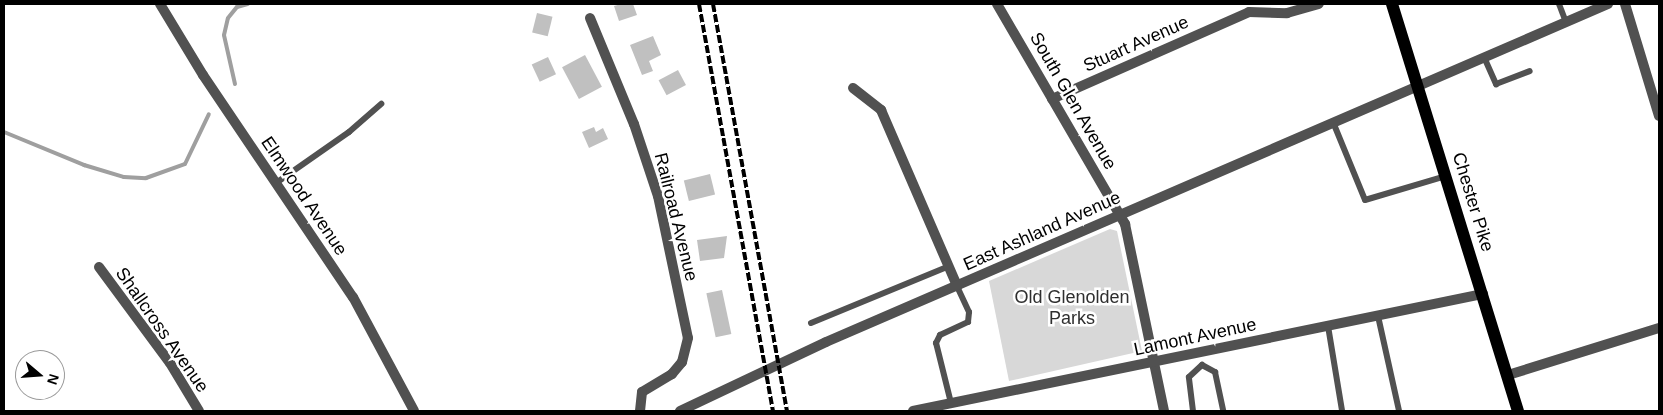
<!DOCTYPE html>
<html>
<head>
<meta charset="utf-8">
<style>
	body { margin:0 }
	#map { position:relative; width:1663px; height:415px; overflow:hidden; background:#fff; font-family:Arial,sans-serif }
	div>[style] { position:absolute }
	.green>* { inset:0; background:#d8d8d8 }
	.stream>* { height:4px; margin:-2px; padding:0 2px; transform-origin:2px; border-radius:2px; background:#9f9f9f }
	.building>* { inset:0; background:#c0c0c0; transform-origin:0 0 }
	.lane>* { height:6px; margin:-3px; padding:0 3px; transform-origin:3px; border-radius:3px; background:#515151 }
	.street>* { height:10px; margin:-5px; padding:0 5px; transform-origin:5px; border-radius:5px; background:#515151 }
	.primary>* { height:12px; margin:-6px; padding:0 6px; transform-origin:6px; border-radius:6px; background:#000 }
	.rail>* { height:4px; margin-top:-2px; transform-origin:0; background:repeating-linear-gradient(90deg,#000 0 8px,transparent 0 10.5px) }
	span { translate:-50% -50%; white-space:nowrap; text-align:center; line-height:1.15; -webkit-text-stroke:5px #fff; paint-order:stroke }
	.street-label { font-size:18px; color:#000 }
	.park-label { font-size:18px; color:#2f2f2f }
	.frame { position:absolute; inset:0; border:5px solid #000; pointer-events:none }
	.north { position:absolute; left:15px; top:350px; width:50px; height:50px; box-sizing:border-box; background:#fff; border:1px solid #999; border-radius:50%; rotate:108deg; font-size:14px; font-weight:700; line-height:20px; text-align:center; color:#000 }
	.north::after { content:''; display:block; margin:auto; width:18px; height:22px; background:#000; clip-path:polygon(50% 0,100% 100%,50% 72%,0 100%) }
</style>
</head>
<body>
<div id="map">
	<div class="green">
		<div style="clip-path:polygon(1110px 229px,1117px 231px,1142px 351px,1009px 381px,989px 281px)"></div>
	</div>
	<div class="stream">
		<div style="left:235px;top:84px;width:50px;rotate:-102.7deg"></div>
		<div style="left:224px;top:35px;width:17px;rotate:-77deg"></div>
		<div style="left:228px;top:18px;width:14px;rotate:-51deg"></div>
		<div style="left:237px;top:7px;width:11px;rotate:-15deg"></div>
		<div style="left:4px;top:132px;width:87px;rotate:22.4deg"></div>
		<div style="left:84px;top:165px;width:42px;rotate:16.7deg"></div>
		<div style="left:124px;top:177px;width:22px;rotate:3deg"></div>
		<div style="left:146px;top:178px;width:41px;rotate:-19.7deg"></div>
		<div style="left:185px;top:164px;width:55px;rotate:-64.4deg"></div>
	</div>
	<div class="building">
		<div style="clip-path:polygon(621px 4px,633px 4px,637px 15px,619px 21px,614px 6px)"></div>
		<div style="left:537px;top:13px;width:16px;height:20px;rotate:14deg"></div>
		<div style="clip-path:polygon(653px 36px,661px 55px,649px 61px,653px 71px,642px 75px,630px 45px)"></div>
		<div style="left:585px;top:55px;width:36px;height:26px;rotate:62deg"></div>
		<div style="left:548px;top:57px;width:19px;height:18px;rotate:65deg"></div>
		<div style="left:678px;top:70px;width:17px;height:22px;rotate:62deg"></div>
		<div style="clip-path:polygon(594px 127px,596px 132px,603px 128px,608px 139px,589px 148px,582px 132px)"></div>
		<div style="left:710px;top:174px;width:21px;height:27px;rotate:76deg"></div>
		<div style="clip-path:polygon(727px 236px,724px 258px,700px 261px,697px 240px)"></div>
		<div style="clip-path:polygon(1108px 288px,1111px 299px,1100px 301px,1098px 291px)"></div>
		<div style="left:722px;top:290px;width:45px;height:16px;rotate:78deg"></div>
	</div>
	<div class="lane">
		<div style="left:1559px;top:4px;width:19px;rotate:69deg"></div>
		<div style="left:1484px;top:57px;width:30px;rotate:66deg"></div>
		<div style="left:1496px;top:84px;width:36px;rotate:-21deg"></div>
		<div style="left:1333px;top:122px;width:84px;rotate:67.7deg"></div>
		<div style="left:1365px;top:200px;width:84px;rotate:-16.5deg"></div>
		<div style="left:276px;top:183px;width:89px;rotate:-34.9deg"></div>
		<div style="left:349px;top:132px;width:43px;rotate:-41.2deg"></div>
		<div style="left:1378px;top:316px;width:97px;rotate:77.5deg"></div>
		<div style="left:811px;top:323px;width:149px;rotate:-22.4deg"></div>
		<div style="left:1328px;top:326px;width:86px;rotate:80.6deg"></div>
		<div style="left:951px;top:403px;width:62px;rotate:-104deg"></div>
		<div style="left:936px;top:343px;width:9px;rotate:-63deg"></div>
		<div style="left:940px;top:335px;width:31px;rotate:-25deg"></div>
		<div style="left:968px;top:322px;width:10px;rotate:-84deg"></div>
		<div style="left:969px;top:312px;width:29px;rotate:-115deg"></div>
		<div style="left:1193px;top:411px;width:34px;rotate:-97deg"></div>
		<div style="left:1189px;top:377px;width:18px;rotate:-43deg"></div>
		<div style="left:1202px;top:365px;width:15px;rotate:28deg"></div>
		<div style="left:1215px;top:372px;width:40px;rotate:78deg"></div>
	</div>
	<div class="street">
		<div style="left:160px;top:4px;width:83px;rotate:58.8deg"></div>
		<div style="left:203px;top:75px;width:268px;rotate:56deg"></div>
		<div style="left:353px;top:297px;width:129px;rotate:61.8deg"></div>
		<div style="left:997px;top:4px;width:255px;rotate:59.8deg"></div>
		<div style="left:1125px;top:224px;width:191px;rotate:78.2deg"></div>
		<div style="left:1625px;top:4px;width:117px;rotate:73.1deg"></div>
		<div style="left:590px;top:18px;width:115px;rotate:67.5deg"></div>
		<div style="left:634px;top:124px;width:76px;rotate:71.6deg"></div>
		<div style="left:658px;top:196px;width:145px;rotate:78.1deg"></div>
		<div style="left:688px;top:338px;width:25px;rotate:104deg"></div>
		<div style="left:682px;top:362px;width:16px;rotate:130deg"></div>
		<div style="left:672px;top:374px;width:35px;rotate:149deg"></div>
		<div style="left:642px;top:392px;width:19px;rotate:96deg"></div>
		<div style="left:853px;top:88px;width:36px;rotate:38deg"></div>
		<div style="left:881px;top:110px;width:192px;rotate:66.6deg"></div>
		<div style="left:1052px;top:99px;width:215px;rotate:-23.8deg"></div>
		<div style="left:1249px;top:12px;width:38px;rotate:2deg"></div>
		<div style="left:1287px;top:13px;width:33px;rotate:-16deg"></div>
		<div style="left:99px;top:267px;width:119px;rotate:53.5deg"></div>
		<div style="left:170px;top:363px;width:56px;rotate:58.9deg"></div>
		<div style="left:1508px;top:375px;width:158px;rotate:-17.3deg"></div>
		<div style="left:680px;top:411px;width:161px;rotate:-25.3deg"></div>
		<div style="left:826px;top:342px;width:852px;rotate:-23.38deg"></div>
		<div style="left:913px;top:411px;width:582px;rotate:-11.6deg"></div>
	</div>
	<div class="primary">
		<div style="left:1392px;top:4px;width:426px;rotate:72.8deg"></div>
	</div>
	<div class="rail">
		<div style="left:699px;top:4px;width:414px;rotate:79.7deg"></div>
		<div style="left:713px;top:4px;width:414px;rotate:79.7deg"></div>
	</div>
	<div class="street-label">
		<span style="left:1136px;top:44px;rotate:-24deg">Stuart Avenue</span>
		<span style="left:1073px;top:101px;rotate:60deg">South Glen Avenue</span>
		<span style="left:304px;top:196px;rotate:56deg">Elmwood Avenue</span>
		<span style="left:1473px;top:202px;rotate:73deg">Chester Pike</span>
		<span style="left:676px;top:217px;rotate:76deg">Railroad Avenue</span>
		<span style="left:1042px;top:231px;rotate:-24deg">East Ashland Avenue</span>
		<span style="left:162px;top:330px;rotate:55deg">Shallcross Avenue</span>
		<span style="left:1195px;top:337px;rotate:-12deg">Lamont Avenue</span>
	</div>
	<div class="park-label">
		<span style="left:1072px;top:308px">Old Glenolden<br>Parks</span>
	</div>
	<div class="frame"></div>
	<div class="north">N</div>
</div>
</body>
</html>
